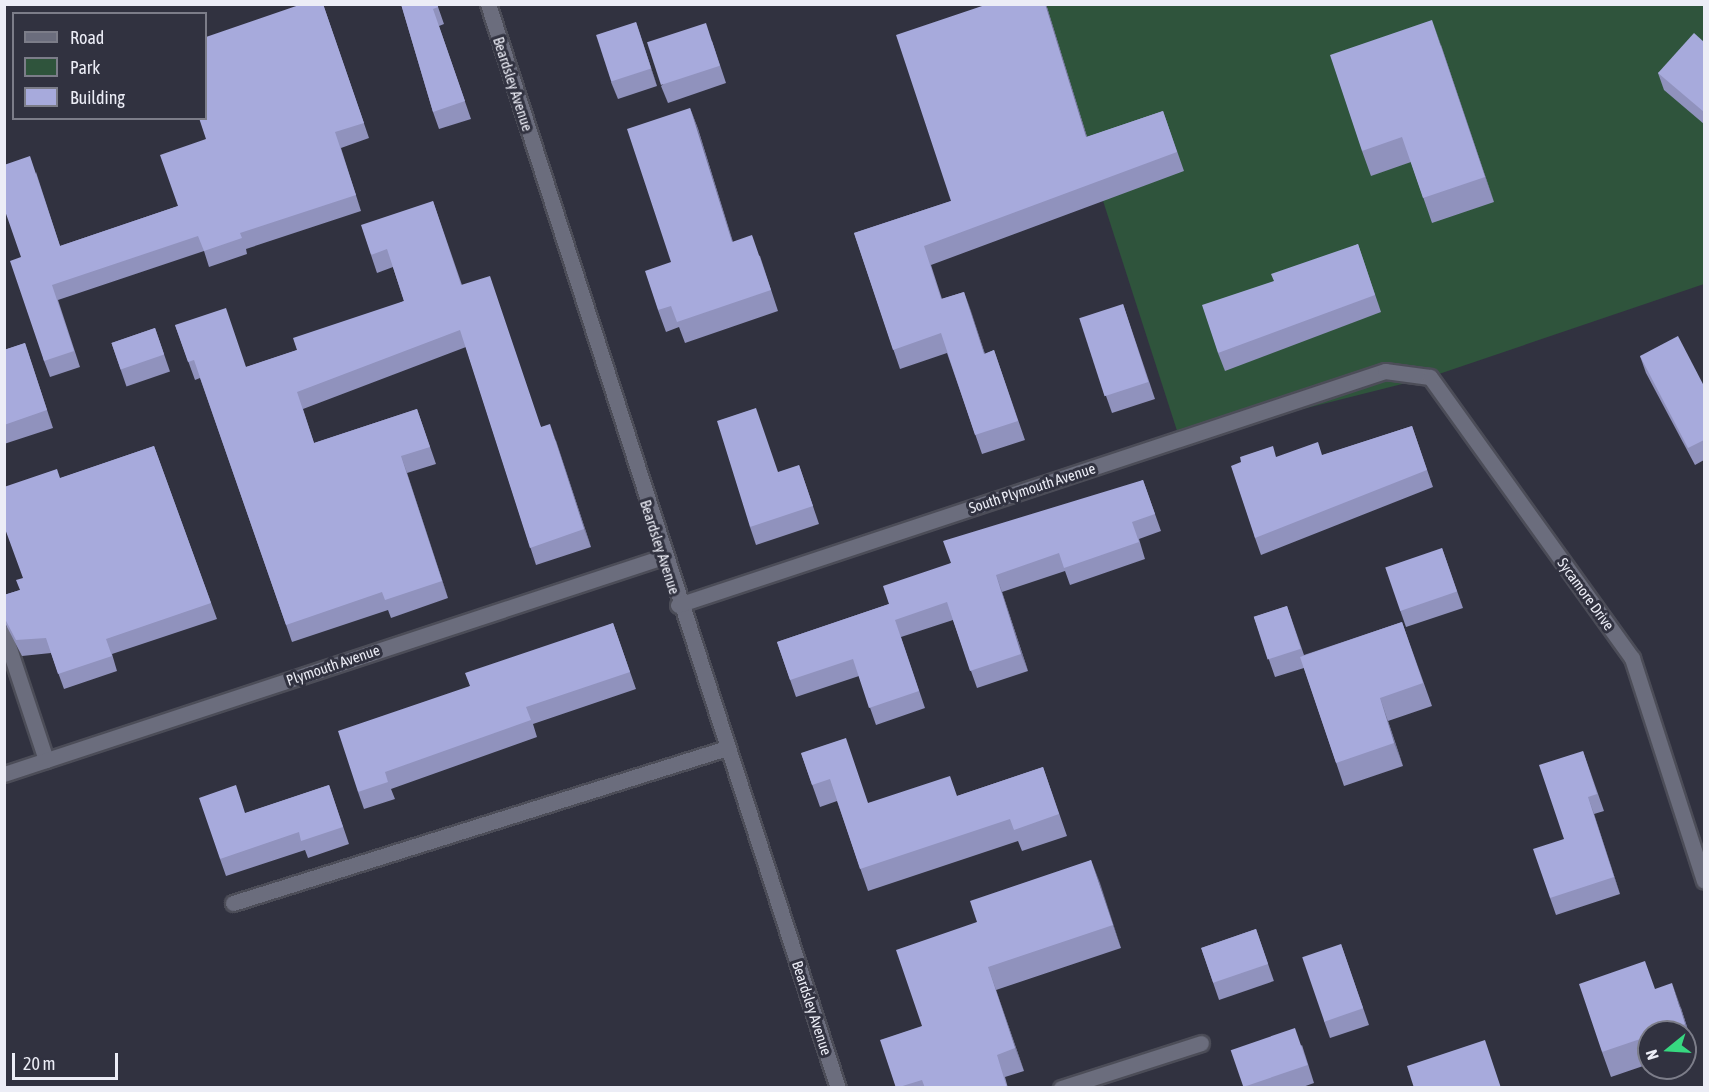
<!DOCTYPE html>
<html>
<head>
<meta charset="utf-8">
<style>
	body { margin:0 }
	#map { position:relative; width:1709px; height:1092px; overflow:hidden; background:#313240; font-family:"Asap Condensed",sans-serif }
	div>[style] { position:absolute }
	.green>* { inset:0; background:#2f543c }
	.roads { filter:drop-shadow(2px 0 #4c4d58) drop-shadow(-2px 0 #4c4d58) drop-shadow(0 2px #4c4d58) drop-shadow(0 -2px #4c4d58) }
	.service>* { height:15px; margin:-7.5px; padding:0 7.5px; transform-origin:7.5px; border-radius:7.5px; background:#6b6d7d }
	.minor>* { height:15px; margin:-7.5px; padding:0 7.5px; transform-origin:7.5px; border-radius:7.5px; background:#6b6d7d }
	.wall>* { inset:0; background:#9092bd; transform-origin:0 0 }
	.shaded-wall>* { inset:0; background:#75779a }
	.building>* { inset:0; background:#a7aadc; transform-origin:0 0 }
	span { translate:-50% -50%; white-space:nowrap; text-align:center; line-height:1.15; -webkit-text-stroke:6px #313240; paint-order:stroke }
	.street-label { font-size:15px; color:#ecedf6 }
	.frame { position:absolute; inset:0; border:6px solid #ecedf6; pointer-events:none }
	.legend { position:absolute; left:12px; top:12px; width:195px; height:108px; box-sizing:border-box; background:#313240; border:2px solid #7c7d89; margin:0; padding:8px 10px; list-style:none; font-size:18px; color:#ecedf6 }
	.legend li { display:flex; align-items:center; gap:12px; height:30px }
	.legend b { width:30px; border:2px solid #7c7d89 }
	.north { position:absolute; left:1637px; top:1020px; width:60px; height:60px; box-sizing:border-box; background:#313240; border:2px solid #7c7d89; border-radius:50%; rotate:252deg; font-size:16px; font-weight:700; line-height:24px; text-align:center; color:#ecedf6 }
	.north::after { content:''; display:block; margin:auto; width:21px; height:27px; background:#37d880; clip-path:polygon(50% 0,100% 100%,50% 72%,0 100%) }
	.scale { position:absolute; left:12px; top:1053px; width:106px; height:27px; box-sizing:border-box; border:3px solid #ecedf6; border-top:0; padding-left:8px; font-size:18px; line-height:21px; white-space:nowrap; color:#ecedf6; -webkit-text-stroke:4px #313240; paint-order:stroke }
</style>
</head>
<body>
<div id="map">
	<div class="green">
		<div style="clip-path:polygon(1040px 5px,1704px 5px,1704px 284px,1430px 377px,1180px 440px)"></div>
	</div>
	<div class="roads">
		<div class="service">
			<div style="left:233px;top:903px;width:518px;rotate:-17.42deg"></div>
			<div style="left:1061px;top:1088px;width:147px;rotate:-17.8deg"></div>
		</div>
		<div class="minor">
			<div style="left:488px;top:4px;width:1139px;rotate:72.11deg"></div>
			<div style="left:678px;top:605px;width:745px;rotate:-18.31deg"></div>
			<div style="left:1385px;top:371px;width:45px;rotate:7.6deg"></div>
			<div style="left:1430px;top:377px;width:346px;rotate:54.3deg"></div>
			<div style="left:1632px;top:658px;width:234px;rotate:72.1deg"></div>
			<div style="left:4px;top:633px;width:134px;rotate:71.7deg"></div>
			<div style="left:4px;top:774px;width:694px;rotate:-18.23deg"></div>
		</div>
	</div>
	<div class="wall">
		<div style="clip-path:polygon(323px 4px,369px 138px,341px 148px,361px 211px,246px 249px,247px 254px,209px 267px,204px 251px,58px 300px,80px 367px,50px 377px,44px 361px,21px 257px,36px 172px,60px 246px,178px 206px,206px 139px)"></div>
		<div style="clip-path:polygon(401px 4px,437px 4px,444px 24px,439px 26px,471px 119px,439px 129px,433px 112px)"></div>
		<div style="clip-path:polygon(988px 4px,1046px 4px,1087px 137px,1163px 111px,1184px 171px,931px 265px,942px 299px,964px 292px,985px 354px,994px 350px,1025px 440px,982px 454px,947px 353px,900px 369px,854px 233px,951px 201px)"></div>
		<div style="clip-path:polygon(636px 22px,657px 86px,618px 99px,611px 82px)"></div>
		<div style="clip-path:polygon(712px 41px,726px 83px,668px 103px,661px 86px)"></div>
		<div style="clip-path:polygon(1704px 42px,1704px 124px,1664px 90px,1658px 73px)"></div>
		<div style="clip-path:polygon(1441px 45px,1494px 202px,1432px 223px,1411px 162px,1371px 176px,1362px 151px)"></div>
		<div style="clip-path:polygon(690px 108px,698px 129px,733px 242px,760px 256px,778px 311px,685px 343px,679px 327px,666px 332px,658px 310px,671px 262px)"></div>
		<div style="clip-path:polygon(433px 201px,462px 285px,541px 427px,556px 441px,591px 547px,536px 565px,466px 347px,303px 409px,314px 443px,417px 409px,436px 464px,407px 473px,448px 598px,391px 618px,388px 610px,292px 642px,200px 378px,195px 380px,175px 325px,246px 367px,297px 350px,404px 301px,393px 267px,377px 273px,371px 255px)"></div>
		<div style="clip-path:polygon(1358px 244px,1381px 312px,1225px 371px,1218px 353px,1274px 281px)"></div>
		<div style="clip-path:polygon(1123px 304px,1155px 399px,1112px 413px,1106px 396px)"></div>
		<div style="left:155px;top:328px;width:46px;height:46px;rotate:71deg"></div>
		<div style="clip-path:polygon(25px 343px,53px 428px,4px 444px,4px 350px)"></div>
		<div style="clip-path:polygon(1640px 356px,1704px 386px,1704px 460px,1695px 465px,1646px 373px)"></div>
		<div style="clip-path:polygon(1412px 426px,1433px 487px,1261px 555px,1255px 538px,1241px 462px,1277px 457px,1323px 455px)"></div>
		<div style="clip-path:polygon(154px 446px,217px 619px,112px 654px,117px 671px,64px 689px,51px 653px,22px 656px,5px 623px,4px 624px,4px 595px,20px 590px,23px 578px,61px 478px)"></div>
		<div style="clip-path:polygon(799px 465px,819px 524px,756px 545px,750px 527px)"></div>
		<div style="clip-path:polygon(1143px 480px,1161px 531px,1139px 539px,1145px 559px,1070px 585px,1065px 571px,1002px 592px,1028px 671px,977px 688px,953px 620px,901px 637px,925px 708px,876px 725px,859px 676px,796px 697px,777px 642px,889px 604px,951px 563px)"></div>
		<div style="clip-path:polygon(1442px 548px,1463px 608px,1406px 627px,1400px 610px)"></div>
		<div style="clip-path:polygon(1287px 606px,1304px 655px,1402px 622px,1432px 706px,1388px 721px,1403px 766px,1344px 786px,1304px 668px,1275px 677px,1254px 617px)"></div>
		<div style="clip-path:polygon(613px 623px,636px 689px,533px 724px,537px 737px,391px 789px,395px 799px,364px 809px,358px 792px,470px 686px)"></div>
		<div style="clip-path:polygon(1583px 751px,1604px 811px,1594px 814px,1620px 894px,1556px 915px,1550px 898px,1564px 839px)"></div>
		<div style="clip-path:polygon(801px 753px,868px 803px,957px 796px,1043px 767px,1067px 836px,1022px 851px,1018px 841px,868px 891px,837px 801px,820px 807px)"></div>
		<div style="clip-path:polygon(329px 785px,349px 844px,308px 858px,305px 850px,226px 876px,220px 859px,246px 813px)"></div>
		<div style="clip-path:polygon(1091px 860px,1121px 948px,996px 990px,1024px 1071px,1005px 1077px,1008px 1088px,896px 1088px,922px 1026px,977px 922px)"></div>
		<div style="left:1256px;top:929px;width:55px;height:58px;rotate:71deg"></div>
		<div style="clip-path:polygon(1341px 944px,1369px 1025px,1330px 1038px,1324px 1021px)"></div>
		<div style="clip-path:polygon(1655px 989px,1681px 1008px,1694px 1049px,1685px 1052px,1685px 1032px,1649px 1032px,1649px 1064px,1611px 1077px,1602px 1052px)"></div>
		<div style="clip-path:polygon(1302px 1045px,1314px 1083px,1300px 1088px,1243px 1088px)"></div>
	</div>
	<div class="shaded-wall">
		<div style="clip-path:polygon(1045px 4px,1046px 4px,1093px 156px,1086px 137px)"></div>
		<div style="clip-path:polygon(1432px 20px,1441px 45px,1494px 202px,1485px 177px)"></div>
		<div style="clip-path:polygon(636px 22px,642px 40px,657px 86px,651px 69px)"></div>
		<div style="clip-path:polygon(690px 108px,698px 129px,739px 263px,732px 242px)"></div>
		<div style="clip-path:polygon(964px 292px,971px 311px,991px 373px,984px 354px)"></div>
		<div style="clip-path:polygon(550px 424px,556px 441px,591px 547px,584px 529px)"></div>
		<div style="clip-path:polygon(401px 456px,407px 473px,448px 598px,442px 581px)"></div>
		<div style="clip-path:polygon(996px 575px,1002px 592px,1028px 671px,1021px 654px)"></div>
		<div style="clip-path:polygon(1380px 698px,1388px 721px,1403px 766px,1394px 743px)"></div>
		<div style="clip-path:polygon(1588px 797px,1594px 814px,1620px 894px,1614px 877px)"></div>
		<div style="clip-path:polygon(1091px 860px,1100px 883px,1121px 948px,1113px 925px)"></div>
		<div style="clip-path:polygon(988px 967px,996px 990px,1024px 1071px,1015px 1048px)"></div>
		<div style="clip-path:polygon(1672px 983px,1681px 1008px,1694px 1049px,1685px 1024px)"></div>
	</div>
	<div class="building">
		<div style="clip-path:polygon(302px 4px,323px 4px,364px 123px,335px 132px,356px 195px,240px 233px,242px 238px,204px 251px,198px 236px,52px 285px,74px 351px,44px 361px,10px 261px,21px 257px,4px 208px,4px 165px,30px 156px,60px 246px,178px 206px,160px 155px,206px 139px,199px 118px,206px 118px,206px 37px)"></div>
		<div style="clip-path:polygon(401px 4px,437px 4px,438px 7px,433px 9px,465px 101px,433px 112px)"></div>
		<div style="clip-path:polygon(988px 4px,1045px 4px,1086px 137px,1163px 111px,1177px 152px,924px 246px,941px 299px,964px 292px,984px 354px,994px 350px,1018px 421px,975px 435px,941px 333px,893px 350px,854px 233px,951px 201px,896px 35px)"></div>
		<div style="clip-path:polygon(1432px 20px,1485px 177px,1423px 198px,1402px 137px,1362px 151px,1330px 55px)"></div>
		<div style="left:636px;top:22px;width:49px;height:42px;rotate:72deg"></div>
		<div style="left:706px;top:23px;width:45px;height:62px;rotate:72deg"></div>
		<div style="clip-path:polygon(1694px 33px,1704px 42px,1704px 112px,1658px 73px)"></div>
		<div style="clip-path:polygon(690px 108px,732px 242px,752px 235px,771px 290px,677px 322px,671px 306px,658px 310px,645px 271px,671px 262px,627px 129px)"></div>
		<div style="clip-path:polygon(433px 201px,461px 285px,490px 276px,541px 427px,550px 424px,584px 529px,530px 548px,460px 330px,297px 392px,314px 443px,417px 409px,430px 447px,401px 456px,442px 581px,385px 600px,382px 592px,286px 625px,194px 360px,188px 362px,175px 325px,226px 308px,246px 367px,297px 350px,293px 338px,404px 301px,387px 249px,371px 255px,361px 225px)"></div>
		<div style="clip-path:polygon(1358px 244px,1375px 295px,1218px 353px,1202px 305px,1274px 281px,1271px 274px)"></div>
		<div style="left:1123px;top:304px;width:82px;height:46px;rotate:72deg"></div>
		<div style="left:155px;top:328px;width:28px;height:46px;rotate:71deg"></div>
		<div style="clip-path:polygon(1678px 336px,1704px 386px,1704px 440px,1688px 448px,1640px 356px)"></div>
		<div style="clip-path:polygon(25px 343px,47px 410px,4px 425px,4px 350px)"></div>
		<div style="clip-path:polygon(756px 408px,778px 472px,799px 465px,813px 506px,750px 527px,717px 421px)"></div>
		<div style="clip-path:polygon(1412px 426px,1427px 470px,1255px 538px,1231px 466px,1241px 462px,1240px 457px,1273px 446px,1276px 457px,1318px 442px,1322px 455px)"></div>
		<div style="clip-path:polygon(154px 446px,211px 603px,106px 639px,112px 656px,58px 674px,46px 638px,16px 640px,4px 617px,4px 595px,20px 590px,16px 580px,23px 578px,4px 526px,4px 487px,57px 469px,60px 478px)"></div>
		<div style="clip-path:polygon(1143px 480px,1155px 514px,1132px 522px,1139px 542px,1064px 568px,1059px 553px,996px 575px,1021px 654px,970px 671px,947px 602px,895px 620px,919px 691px,869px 708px,853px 659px,790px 680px,777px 642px,889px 604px,883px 586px,951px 563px,943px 541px)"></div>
		<div style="left:1442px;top:548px;width:46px;height:60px;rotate:71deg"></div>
		<div style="left:1287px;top:606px;width:45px;height:35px;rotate:72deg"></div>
		<div style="clip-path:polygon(1402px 622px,1423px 683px,1380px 698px,1394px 743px,1336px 763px,1300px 657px)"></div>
		<div style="clip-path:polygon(613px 623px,630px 672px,526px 707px,531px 720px,385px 772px,388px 782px,358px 792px,338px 731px,470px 686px,465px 673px)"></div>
		<div style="clip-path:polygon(846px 738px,868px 803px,950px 776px,957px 796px,1043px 767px,1059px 814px,1014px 830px,1010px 819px,860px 869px,830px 779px,812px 785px,801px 753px)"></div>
		<div style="clip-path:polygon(1583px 751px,1597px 794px,1588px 797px,1614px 877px,1550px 898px,1533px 849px,1564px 839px,1539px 765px)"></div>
		<div style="clip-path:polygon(236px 785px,245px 813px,329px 785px,343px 827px,301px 841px,299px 832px,220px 859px,199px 798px)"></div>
		<div style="clip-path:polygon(1091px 860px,1113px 925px,988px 967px,1015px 1048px,997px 1055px,1007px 1088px,925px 1088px,922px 1080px,896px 1088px,880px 1040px,922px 1026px,896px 950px,977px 922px,970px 901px)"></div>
		<div style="left:1256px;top:929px;width:37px;height:58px;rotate:71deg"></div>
		<div style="left:1341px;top:944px;width:68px;height:41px;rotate:71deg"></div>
		<div style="clip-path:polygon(1645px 961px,1655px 989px,1672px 983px,1685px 1024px,1662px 1032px,1649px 1032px,1649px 1036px,1602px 1052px,1579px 984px)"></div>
		<div style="left:1295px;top:1028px;width:39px;height:68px;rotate:71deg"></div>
		<div style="clip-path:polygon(1485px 1040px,1501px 1088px,1414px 1088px,1407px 1066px)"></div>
	</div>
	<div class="street-label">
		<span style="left:513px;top:84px;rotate:72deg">Beardsley Avenue</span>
		<span style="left:1032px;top:488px;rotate:-18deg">South Plymouth Avenue</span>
		<span style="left:660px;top:547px;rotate:72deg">Beardsley Avenue</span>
		<span style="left:1586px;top:594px;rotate:54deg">Sycamore Drive</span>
		<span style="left:333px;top:665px;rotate:-19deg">Plymouth Avenue</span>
		<span style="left:812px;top:1008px;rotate:72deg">Beardsley Avenue</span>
	</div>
	<div class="frame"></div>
	<ul class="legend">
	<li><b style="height:8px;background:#6b6d7d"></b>Road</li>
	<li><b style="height:16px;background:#2f543c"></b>Park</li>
	<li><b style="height:16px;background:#a7aadc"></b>Building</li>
	</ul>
	<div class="north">N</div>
	<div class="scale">20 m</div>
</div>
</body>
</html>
